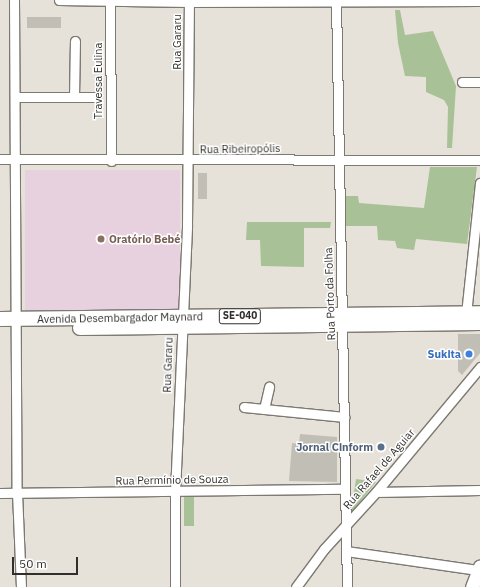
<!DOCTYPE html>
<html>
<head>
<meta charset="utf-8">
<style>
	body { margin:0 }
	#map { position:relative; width:480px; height:587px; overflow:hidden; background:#e6e2da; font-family:"IBM Plex Sans",sans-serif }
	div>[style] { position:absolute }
	.education>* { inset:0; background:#e7d1df; transform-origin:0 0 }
	.green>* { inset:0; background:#a9c196; transform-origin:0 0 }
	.building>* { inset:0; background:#c1beb6; transform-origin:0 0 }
	.roads { filter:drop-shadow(1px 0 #7c7971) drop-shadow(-1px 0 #7c7971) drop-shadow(0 1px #7c7971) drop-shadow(0 -1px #7c7971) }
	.minor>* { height:9px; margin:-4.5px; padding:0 4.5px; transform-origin:4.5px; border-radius:4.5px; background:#fff }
	.secondary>* { height:13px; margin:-6.5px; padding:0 6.5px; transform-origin:6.5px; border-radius:6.5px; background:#fff }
	.primary>* { height:14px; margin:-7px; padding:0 7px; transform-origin:7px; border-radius:7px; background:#fff }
	.dots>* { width:11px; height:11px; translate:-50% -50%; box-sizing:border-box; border:2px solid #fff; border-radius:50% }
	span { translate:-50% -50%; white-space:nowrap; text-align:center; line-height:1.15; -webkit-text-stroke:3px #fff; paint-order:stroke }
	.shield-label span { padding:1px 3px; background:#fff; border:1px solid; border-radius:3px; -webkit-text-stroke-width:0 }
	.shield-label { font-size:10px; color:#302f2b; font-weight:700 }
	.street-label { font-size:11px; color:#302f2b }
	.education-label { font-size:11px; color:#785e54; font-weight:700 }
	.left { translate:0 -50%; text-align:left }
	.shop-label { font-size:11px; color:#366cbe; font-weight:700 }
	.right { translate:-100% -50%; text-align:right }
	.service-label { font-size:11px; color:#4e5e75; font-weight:700 }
	.scale { position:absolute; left:12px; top:557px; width:66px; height:18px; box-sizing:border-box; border:2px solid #302f2b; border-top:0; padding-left:5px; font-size:12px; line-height:14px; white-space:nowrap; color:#302f2b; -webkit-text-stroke:3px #fff; paint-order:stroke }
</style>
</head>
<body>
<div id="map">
	<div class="education">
		<div style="left:25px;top:170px;width:155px;height:142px"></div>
	</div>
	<div class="green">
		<div style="clip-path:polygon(395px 10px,400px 10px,405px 35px,433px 31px,456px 86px,452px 148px,447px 148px,448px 107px,444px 100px,426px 92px,426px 77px,405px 76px,398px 43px)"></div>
		<div style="clip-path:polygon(430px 167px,477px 167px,467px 244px,416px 239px,414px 250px,397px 248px,395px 241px,378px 240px,377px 226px,346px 226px,346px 196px,358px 196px,359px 203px,424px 208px)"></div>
		<div style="clip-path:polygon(247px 222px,331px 222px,330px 228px,304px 228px,304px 267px,261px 266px,260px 240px,246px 240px)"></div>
		<div style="clip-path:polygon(356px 479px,376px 482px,351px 513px)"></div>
		<div style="left:194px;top:496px;width:30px;height:10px;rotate:90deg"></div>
	</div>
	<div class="building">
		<div style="left:27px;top:17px;width:34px;height:11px"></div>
		<div style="left:198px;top:173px;width:9px;height:26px"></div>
		<div style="clip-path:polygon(458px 334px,480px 334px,480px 353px,462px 375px,458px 371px)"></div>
		<div style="clip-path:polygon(300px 434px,337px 437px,337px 482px,289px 481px,292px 443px,299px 444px)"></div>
	</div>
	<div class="roads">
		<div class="minor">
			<div style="left:14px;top:0;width:492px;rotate:89.7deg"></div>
			<div style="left:17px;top:492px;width:95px;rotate:87.6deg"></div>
			<div style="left:59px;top:0;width:130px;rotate:0.9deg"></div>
			<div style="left:189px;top:2px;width:291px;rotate:-0.2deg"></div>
			<div style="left:336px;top:0;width:587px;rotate:88.93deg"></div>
			<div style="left:110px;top:1px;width:160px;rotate:89.6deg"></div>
			<div style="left:462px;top:82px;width:18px"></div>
			<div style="left:15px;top:97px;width:80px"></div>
			<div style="left:74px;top:97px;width:56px;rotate:-89deg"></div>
			<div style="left:0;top:159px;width:480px;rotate:0.1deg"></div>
			<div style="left:466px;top:314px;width:132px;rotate:-83.9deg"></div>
			<div style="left:244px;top:407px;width:101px;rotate:5.7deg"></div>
			<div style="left:264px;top:409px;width:23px;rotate:-77deg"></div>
			<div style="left:376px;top:492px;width:104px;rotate:-1.1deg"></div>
			<div style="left:0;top:493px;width:344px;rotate:-0.7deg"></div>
			<div style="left:346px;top:551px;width:133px;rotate:8.2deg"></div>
			<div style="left:175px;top:587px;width:95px;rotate:-90deg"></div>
			<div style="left:175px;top:492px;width:267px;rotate:-87.4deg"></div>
			<div style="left:187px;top:225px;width:225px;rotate:-89.5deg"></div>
			<div style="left:296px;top:587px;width:47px;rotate:-53.6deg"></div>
			<div style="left:324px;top:549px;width:77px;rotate:-47.6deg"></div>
			<div style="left:376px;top:492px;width:163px;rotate:-50.2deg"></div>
		</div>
		<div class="secondary">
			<div style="left:472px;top:587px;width:22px;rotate:-69deg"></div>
		</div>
		<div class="primary">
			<div style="left:0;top:319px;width:480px;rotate:-0.7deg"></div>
			<div style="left:80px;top:328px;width:400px;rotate:-0.7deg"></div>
		</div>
	</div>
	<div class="dots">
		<div style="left:101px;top:239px;background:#8d6e63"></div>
		<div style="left:469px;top:354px;background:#3f7fe0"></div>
		<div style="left:381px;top:447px;background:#5c6f8a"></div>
	</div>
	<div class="shield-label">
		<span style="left:240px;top:316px">SE-040</span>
	</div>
	<div class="street-label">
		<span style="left:177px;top:42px;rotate:-90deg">Rua Gararu</span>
		<span style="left:98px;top:81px;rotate:-90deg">Travessa Eulina</span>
		<span style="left:240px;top:149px;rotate:-1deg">Rua Ribeiropólis</span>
		<span style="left:330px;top:294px;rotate:-92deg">Rua Porto da Folha</span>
		<span style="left:120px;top:318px;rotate:-1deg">Avenida Desembargador Maynard</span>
		<span style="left:168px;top:365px;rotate:-88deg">Rua Gararu</span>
		<span style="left:379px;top:469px;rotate:-49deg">Rua Rafael de Aguiar</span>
		<span style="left:172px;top:480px;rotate:-1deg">Rua Permínio de Souza</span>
	</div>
	<div class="education-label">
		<span class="left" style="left:109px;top:239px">Oratório Bebé</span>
	</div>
	<div class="shop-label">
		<span class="right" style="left:461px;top:354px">Sukita</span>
	</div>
	<div class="service-label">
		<span class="right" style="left:373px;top:447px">Jornal Cinform</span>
	</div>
	<div class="scale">50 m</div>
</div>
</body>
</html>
